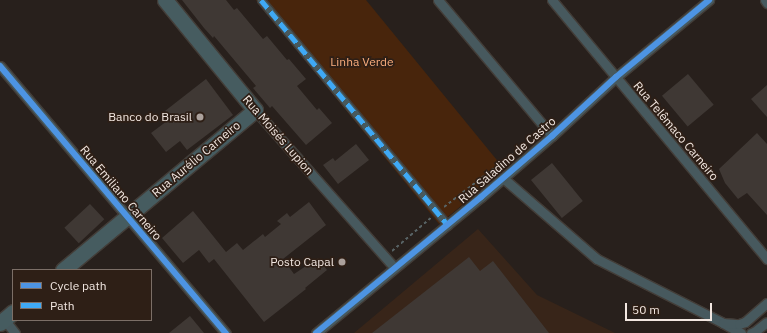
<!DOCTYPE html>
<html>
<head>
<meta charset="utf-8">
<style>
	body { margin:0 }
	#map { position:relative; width:767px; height:333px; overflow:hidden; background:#28201c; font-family:"IBM Plex Sans",sans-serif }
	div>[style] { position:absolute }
	.built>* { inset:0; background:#382519 }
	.green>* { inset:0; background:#48250c }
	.building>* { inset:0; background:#3f3834; transform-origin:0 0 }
	.path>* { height:2px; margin-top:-1px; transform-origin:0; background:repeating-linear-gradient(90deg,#586365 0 3px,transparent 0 6px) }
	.roads { filter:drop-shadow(1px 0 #433d38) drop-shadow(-1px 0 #433d38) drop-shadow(0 1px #433d38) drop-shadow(0 -1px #433d38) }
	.pedestrian>* { height:7px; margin:-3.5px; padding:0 3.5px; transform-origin:3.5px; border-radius:3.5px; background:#47595e }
	.minor>* { height:9px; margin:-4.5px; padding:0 4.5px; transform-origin:4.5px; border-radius:4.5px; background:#47595e }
	.primary>* { height:15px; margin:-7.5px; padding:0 7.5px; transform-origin:7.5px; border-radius:7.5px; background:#465c60 }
	.quiet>* { height:5px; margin-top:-2.5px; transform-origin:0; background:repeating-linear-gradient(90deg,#3fa9f5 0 10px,transparent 0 15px) }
	.cycleway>* { height:6px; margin:-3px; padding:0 3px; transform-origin:3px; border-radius:3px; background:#4d94e3 }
	.dots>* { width:11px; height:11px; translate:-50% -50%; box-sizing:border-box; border:2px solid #2e1f16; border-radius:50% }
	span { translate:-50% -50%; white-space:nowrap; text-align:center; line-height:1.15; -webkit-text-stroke:3.5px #2e1f16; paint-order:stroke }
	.park-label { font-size:12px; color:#faad7d }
	.poi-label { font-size:12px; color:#f2e7e1 }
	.right { translate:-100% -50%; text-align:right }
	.street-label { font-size:12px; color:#f2e7e1 }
	.legend { position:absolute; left:12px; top:269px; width:140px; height:52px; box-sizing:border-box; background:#2e1f16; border:1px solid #7c6f67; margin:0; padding:5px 7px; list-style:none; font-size:12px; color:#f2e7e1 }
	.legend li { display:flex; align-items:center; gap:8px; height:20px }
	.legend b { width:20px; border:1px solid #7c6f67 }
	.scale { position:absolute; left:625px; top:303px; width:87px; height:18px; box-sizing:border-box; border:2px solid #f2e7e1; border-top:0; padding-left:5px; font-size:12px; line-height:14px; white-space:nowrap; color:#f2e7e1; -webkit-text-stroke:3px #2e1f16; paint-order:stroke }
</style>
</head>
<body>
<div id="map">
	<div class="built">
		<div style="clip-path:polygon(478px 229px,537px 295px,615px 333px,354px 333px)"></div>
	</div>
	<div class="green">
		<div style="clip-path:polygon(256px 0,366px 0,505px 170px,439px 224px)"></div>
	</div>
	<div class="building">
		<div style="clip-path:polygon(182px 0,226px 0,234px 10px,237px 8px,263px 39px,267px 36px,287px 60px,289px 59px,306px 79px,297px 86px,317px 110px,319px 108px,332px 123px,306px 145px,272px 106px,270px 108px,253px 88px,256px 86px,214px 36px,213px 38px,204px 28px)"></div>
		<div style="left:688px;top:74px;width:40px;height:34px;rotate:50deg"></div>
		<div style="clip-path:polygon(206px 79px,233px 115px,187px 150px,180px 141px,166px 152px,151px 133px,171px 118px,165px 111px)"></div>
		<div style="clip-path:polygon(767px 85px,767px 117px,751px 99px)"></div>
		<div style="clip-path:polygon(757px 133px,767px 144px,767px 215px,747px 193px,738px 199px,725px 183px,719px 169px)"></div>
		<div style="clip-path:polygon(356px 144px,369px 160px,338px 184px,323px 165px,333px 158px,335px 161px)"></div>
		<div style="left:552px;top:163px;width:49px;height:27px;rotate:51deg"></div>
		<div style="clip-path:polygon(309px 202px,326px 225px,283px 259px,294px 274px,318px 258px,327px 270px,305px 288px,306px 289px,264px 322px,214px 259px,209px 263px,199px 250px,183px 263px,162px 238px,193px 211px,226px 252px,237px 243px,243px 250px,263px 234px,265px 237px,281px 224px,277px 221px,287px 213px,290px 217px)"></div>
		<div style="left:90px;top:204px;width:21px;height:35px;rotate:47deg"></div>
		<div style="clip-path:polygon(469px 257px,480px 271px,493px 261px,549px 333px,372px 333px)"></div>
		<div style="clip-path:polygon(190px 316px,204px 333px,169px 333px)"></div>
	</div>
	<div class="path">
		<div style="left:444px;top:207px;width:96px;rotate:-37.8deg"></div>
		<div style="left:392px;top:251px;width:52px;rotate:-40.4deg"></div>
	</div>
	<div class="roads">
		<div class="pedestrian">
			<div style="left:261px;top:0;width:293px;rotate:50.3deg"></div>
		</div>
		<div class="minor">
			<div style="left:438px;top:0;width:177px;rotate:50deg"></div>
			<div style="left:552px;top:0;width:337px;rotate:50.3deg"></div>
			<div style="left:765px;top:0;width:4px;rotate:56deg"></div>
			<div style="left:0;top:66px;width:350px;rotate:49.8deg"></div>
			<div style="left:255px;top:110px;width:210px;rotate:48.5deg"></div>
			<div style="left:503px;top:178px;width:124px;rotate:40.8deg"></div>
			<div style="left:597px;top:259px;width:141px;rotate:26.9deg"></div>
			<div style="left:4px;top:319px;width:18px;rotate:52deg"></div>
			<div style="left:316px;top:333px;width:214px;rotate:-39.5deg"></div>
			<div style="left:481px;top:197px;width:94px;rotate:-40.7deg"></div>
			<div style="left:552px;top:136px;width:87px;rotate:-42.7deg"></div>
			<div style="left:616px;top:77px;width:121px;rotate:-39.6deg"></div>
			<div style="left:741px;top:333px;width:21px;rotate:-151deg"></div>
			<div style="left:723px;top:323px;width:16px;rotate:4deg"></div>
			<div style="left:739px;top:324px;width:6px;rotate:-18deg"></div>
			<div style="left:745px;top:322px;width:29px;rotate:-41deg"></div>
			<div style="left:751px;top:333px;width:3px;rotate:-18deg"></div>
			<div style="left:754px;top:332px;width:16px;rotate:-38deg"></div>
		</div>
		<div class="primary">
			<div style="left:63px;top:270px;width:250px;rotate:-39.8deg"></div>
			<div style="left:255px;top:110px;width:142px;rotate:-129.3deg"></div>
			<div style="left:0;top:323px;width:17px;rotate:-40deg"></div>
		</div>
	</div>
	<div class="quiet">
		<div style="left:261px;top:0;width:293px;rotate:50.3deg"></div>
	</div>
	<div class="cycleway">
		<div style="left:0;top:66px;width:350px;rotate:49.8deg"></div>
		<div style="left:316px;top:333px;width:214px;rotate:-39.5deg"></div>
		<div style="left:481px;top:197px;width:94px;rotate:-40.7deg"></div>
		<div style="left:552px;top:136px;width:87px;rotate:-42.7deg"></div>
		<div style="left:616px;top:77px;width:121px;rotate:-39.6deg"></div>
	</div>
	<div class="dots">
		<div style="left:200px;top:117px;background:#aba19c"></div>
		<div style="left:342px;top:262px;background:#aba19c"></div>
	</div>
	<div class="park-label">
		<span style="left:362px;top:62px">Linha Verde</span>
	</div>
	<div class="poi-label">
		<span class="right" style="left:192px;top:117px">Banco do Brasil</span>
		<span class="right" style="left:334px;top:262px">Posto Capal</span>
	</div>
	<div class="street-label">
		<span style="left:676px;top:131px;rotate:50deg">Rua Telêmaco Carneiro</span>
		<span style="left:278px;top:135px;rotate:49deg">Rua Moisés Lupion</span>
		<span style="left:196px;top:159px;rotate:-40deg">Rua Aurélio Carneiro</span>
		<span style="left:507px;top:160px;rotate:-41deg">Rua Saladino de Castro</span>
		<span style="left:121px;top:193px;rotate:50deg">Rua Emiliano Carneiro</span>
	</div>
	<ul class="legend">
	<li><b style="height:5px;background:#4d94e3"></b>Cycle path</li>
	<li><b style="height:5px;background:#3fa9f5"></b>Path</li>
	</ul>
	<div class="scale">50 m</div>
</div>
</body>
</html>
